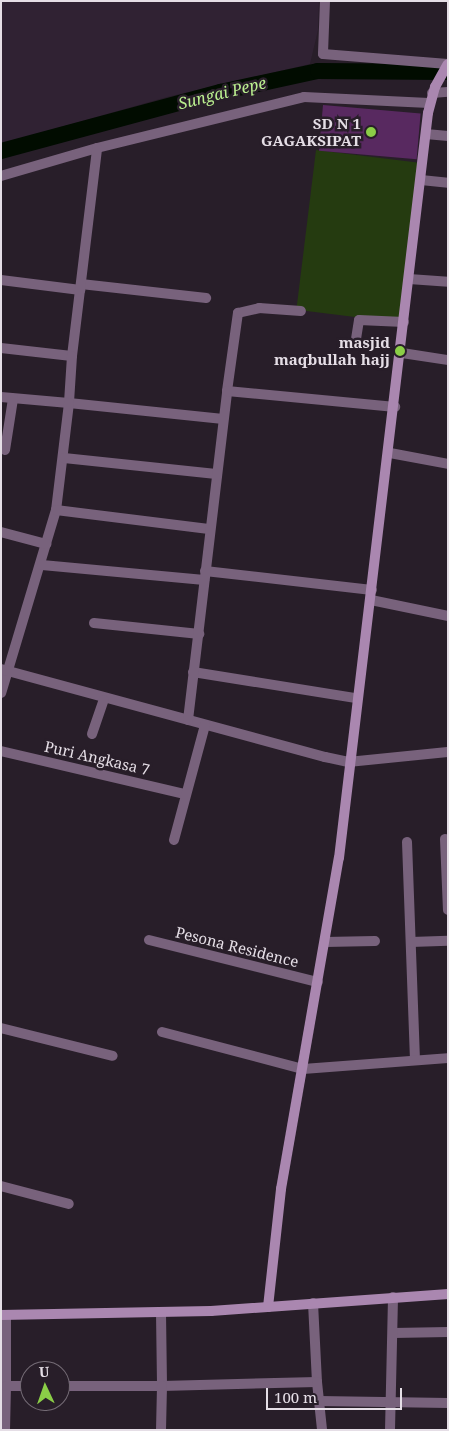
<!DOCTYPE html>
<html>
<head>
<meta charset="utf-8">
<style>
	body { margin:0 }
	#map { position:relative; width:449px; height:1431px; overflow:hidden; background:#281e29; font-family:"Noto Serif",serif }
	div>[style] { position:absolute }
	.built>* { inset:0; background:#302233 }
	.green>* { inset:0; background:#253b10; transform-origin:0 0 }
	.river>* { height:16px; margin:-8px; padding:0 8px; transform-origin:8px; border-radius:8px; background:#010c00 }
	.building>* { inset:0; background:#582960; transform-origin:0 0 }
	.street>* { height:10px; margin:-5px; padding:0 5px; transform-origin:5px; border-radius:5px; background:#78627c }
	.secondary>* { height:10px; margin:-5px; padding:0 5px; transform-origin:5px; border-radius:5px; background:#aa87b0 }
	.dots>* { width:14px; height:14px; translate:-50% -50%; box-sizing:border-box; border:2px solid #281e29; border-radius:50% }
	span { translate:-50% -50%; white-space:nowrap; text-align:center; line-height:1.15; -webkit-text-stroke:5px #281e29; paint-order:stroke }
	.poi-label { font-size:15px; color:#e5dee6; font-weight:700 }
	.right { translate:-100% -50%; text-align:right }
	.street-label { font-size:15px; color:#e5dee6 }
	.water-label { font-size:16px; color:#baef8f; font-style:italic }
	.frame { position:absolute; inset:0; border:2px solid #e5dee6; pointer-events:none }
	.north { position:absolute; left:20px; top:1361px; width:50px; height:50px; box-sizing:border-box; background:#281e29; border:1px solid #746b75; border-radius:50%; rotate:357deg; font-size:14px; font-weight:700; line-height:20px; text-align:center; color:#e5dee6 }
	.north::after { content:''; display:block; margin:auto; width:18px; height:22px; background:#8bce47; clip-path:polygon(50% 0,100% 100%,50% 72%,0 100%) }
	.scale { position:absolute; left:266px; top:1388px; width:136px; height:22px; box-sizing:border-box; border:2px solid #e5dee6; border-top:0; padding-left:6px; font-size:15px; line-height:18px; white-space:nowrap; color:#e5dee6; -webkit-text-stroke:4px #281e29; paint-order:stroke }
</style>
</head>
<body>
<div id="map">
	<div class="built">
		<div style="clip-path:polygon(1px 1px,319px 1px,318px 30px,310px 64px,167px 97px,1px 144px)"></div>
	</div>
	<div class="green">
		<div style="left:316px;top:150px;width:106px;height:161px;rotate:7deg"></div>
	</div>
	<div class="river">
		<div style="left:1px;top:151px;width:227px;rotate:-15.1deg"></div>
		<div style="left:220px;top:92px;width:100px;rotate:-12.1deg"></div>
		<div style="left:318px;top:71px;width:130px;rotate:0.4deg"></div>
	</div>
	<div class="building">
		<div style="left:323px;top:105px;width:98px;height:46px;rotate:5deg"></div>
	</div>
	<div class="street">
		<div style="left:325px;top:1px;width:53px;rotate:92.2deg"></div>
		<div style="left:323px;top:54px;width:125px;rotate:4.6deg"></div>
		<div style="left:432px;top:93px;width:16px;rotate:-4deg"></div>
		<div style="left:426px;top:134px;width:22px;rotate:5deg"></div>
		<div style="left:1px;top:176px;width:100px;rotate:-16.3deg"></div>
		<div style="left:97px;top:148px;width:213px;rotate:-13.8deg"></div>
		<div style="left:304px;top:97px;width:125px;rotate:2.7deg"></div>
		<div style="left:421px;top:180px;width:27px;rotate:6deg"></div>
		<div style="left:409px;top:279px;width:39px;rotate:4deg"></div>
		<div style="left:1px;top:280px;width:80px;rotate:7.2deg"></div>
		<div style="left:81px;top:284px;width:126px;rotate:6.4deg"></div>
		<div style="left:356px;top:339px;width:19px;rotate:-81deg"></div>
		<div style="left:359px;top:320px;width:45px;rotate:2.5deg"></div>
		<div style="left:1px;top:348px;width:71px;rotate:6.4deg"></div>
		<div style="left:72px;top:356px;width:209px;rotate:-83.1deg"></div>
		<div style="left:402px;top:353px;width:47px;rotate:8.7deg"></div>
		<div style="left:72px;top:356px;width:47px;rotate:93.7deg"></div>
		<div style="left:69px;top:403px;width:155px;rotate:5.9deg"></div>
		<div style="left:227px;top:391px;width:79px;rotate:-82deg"></div>
		<div style="left:238px;top:313px;width:22px;rotate:-13deg"></div>
		<div style="left:259px;top:308px;width:42px;rotate:4.1deg"></div>
		<div style="left:1px;top:397px;width:68px;rotate:5deg"></div>
		<div style="left:69px;top:403px;width:108px;rotate:96.9deg"></div>
		<div style="left:56px;top:510px;width:191px;rotate:106.7deg"></div>
		<div style="left:5px;top:450px;width:52px;rotate:-81.1deg"></div>
		<div style="left:390px;top:453px;width:59px;rotate:10.7deg"></div>
		<div style="left:64px;top:458px;width:153px;rotate:6deg"></div>
		<div style="left:56px;top:510px;width:154px;rotate:7.1deg"></div>
		<div style="left:1px;top:532px;width:47px;rotate:14.9deg"></div>
		<div style="left:42px;top:565px;width:163px;rotate:5.3deg"></div>
		<div style="left:205px;top:571px;width:168px;rotate:6.5deg"></div>
		<div style="left:371px;top:600px;width:79px;rotate:11.7deg"></div>
		<div style="left:94px;top:623px;width:106px;rotate:6deg"></div>
		<div style="left:1px;top:669px;width:336px;rotate:15.2deg"></div>
		<div style="left:325px;top:757px;width:24px;rotate:12deg"></div>
		<div style="left:348px;top:762px;width:100px;rotate:-5.7deg"></div>
		<div style="left:193px;top:672px;width:165px;rotate:9.1deg"></div>
		<div style="left:188px;top:720px;width:331px;rotate:-83.2deg"></div>
		<div style="left:227px;top:391px;width:169px;rotate:5.4deg"></div>
		<div style="left:92px;top:734px;width:36px;rotate:-71deg"></div>
		<div style="left:1px;top:751px;width:189px;rotate:13.2deg"></div>
		<div style="left:445px;top:839px;width:71px;rotate:87.6deg"></div>
		<div style="left:174px;top:840px;width:119px;rotate:-74.9deg"></div>
		<div style="left:407px;top:842px;width:218px;rotate:87.9deg"></div>
		<div style="left:149px;top:940px;width:174px;rotate:14deg"></div>
		<div style="left:325px;top:942px;width:50px;rotate:-1.1deg"></div>
		<div style="left:411px;top:942px;width:37px;rotate:-2deg"></div>
		<div style="left:1px;top:1028px;width:115px;rotate:14deg"></div>
		<div style="left:162px;top:1032px;width:146px;rotate:14.7deg"></div>
		<div style="left:303px;top:1069px;width:145px;rotate:-4.3deg"></div>
		<div style="left:1px;top:1186px;width:70px;rotate:14.8deg"></div>
		<div style="left:313px;top:1303px;width:79px;rotate:87.1deg"></div>
		<div style="left:161px;top:1313px;width:73px;rotate:89.2deg"></div>
		<div style="left:162px;top:1386px;width:155px;rotate:-1.5deg"></div>
		<div style="left:317px;top:1382px;width:19px;rotate:84deg"></div>
		<div style="left:319px;top:1401px;width:129px;rotate:0.9deg"></div>
		<div style="left:393px;top:1333px;width:55px;rotate:-1deg"></div>
		<div style="left:1px;top:1386px;width:5px"></div>
		<div style="left:6px;top:1386px;width:71px;rotate:-90deg"></div>
		<div style="left:60px;top:1386px;width:102px"></div>
		<div style="left:162px;top:1386px;width:44px;rotate:91.3deg"></div>
		<div style="left:319px;top:1401px;width:29px;rotate:84deg"></div>
		<div style="left:5px;top:1430px;width:44px;rotate:-88.7deg"></div>
		<div style="left:6px;top:1386px;width:24px"></div>
		<div style="left:390px;top:1430px;width:133px;rotate:-88.7deg"></div>
	</div>
	<div class="secondary">
		<div style="left:268px;top:1307px;width:119px;rotate:-83.7deg"></div>
		<div style="left:281px;top:1189px;width:336px;rotate:-80.1deg"></div>
		<div style="left:339px;top:858px;width:750px;rotate:-83.19deg"></div>
		<div style="left:428px;top:113px;width:27px;rotate:-75deg"></div>
		<div style="left:435px;top:87px;width:26px;rotate:-61deg"></div>
		<div style="left:1px;top:1315px;width:210px;rotate:-1.1deg"></div>
		<div style="left:211px;top:1311px;width:238px;rotate:-4.1deg"></div>
	</div>
	<div class="dots">
		<div style="left:371px;top:132px;background:#8bce47"></div>
		<div style="left:400px;top:351px;background:#8bce47"></div>
	</div>
	<div class="poi-label">
		<span class="right" style="left:361px;top:132px">SD N 1<br>GAGAKSIPAT</span>
		<span class="right" style="left:390px;top:351px">masjid<br>maqbullah hajj</span>
	</div>
	<div class="street-label">
		<span style="left:97px;top:758px;rotate:13deg">Puri Angkasa 7</span>
		<span style="left:237px;top:947px;rotate:14deg">Pesona Residence</span>
	</div>
	<div class="water-label">
		<span style="left:222px;top:93px;rotate:-14deg">Sungai Pepe</span>
	</div>
	<div class="frame"></div>
	<div class="north">U</div>
	<div class="scale">100 m</div>
</div>
</body>
</html>
